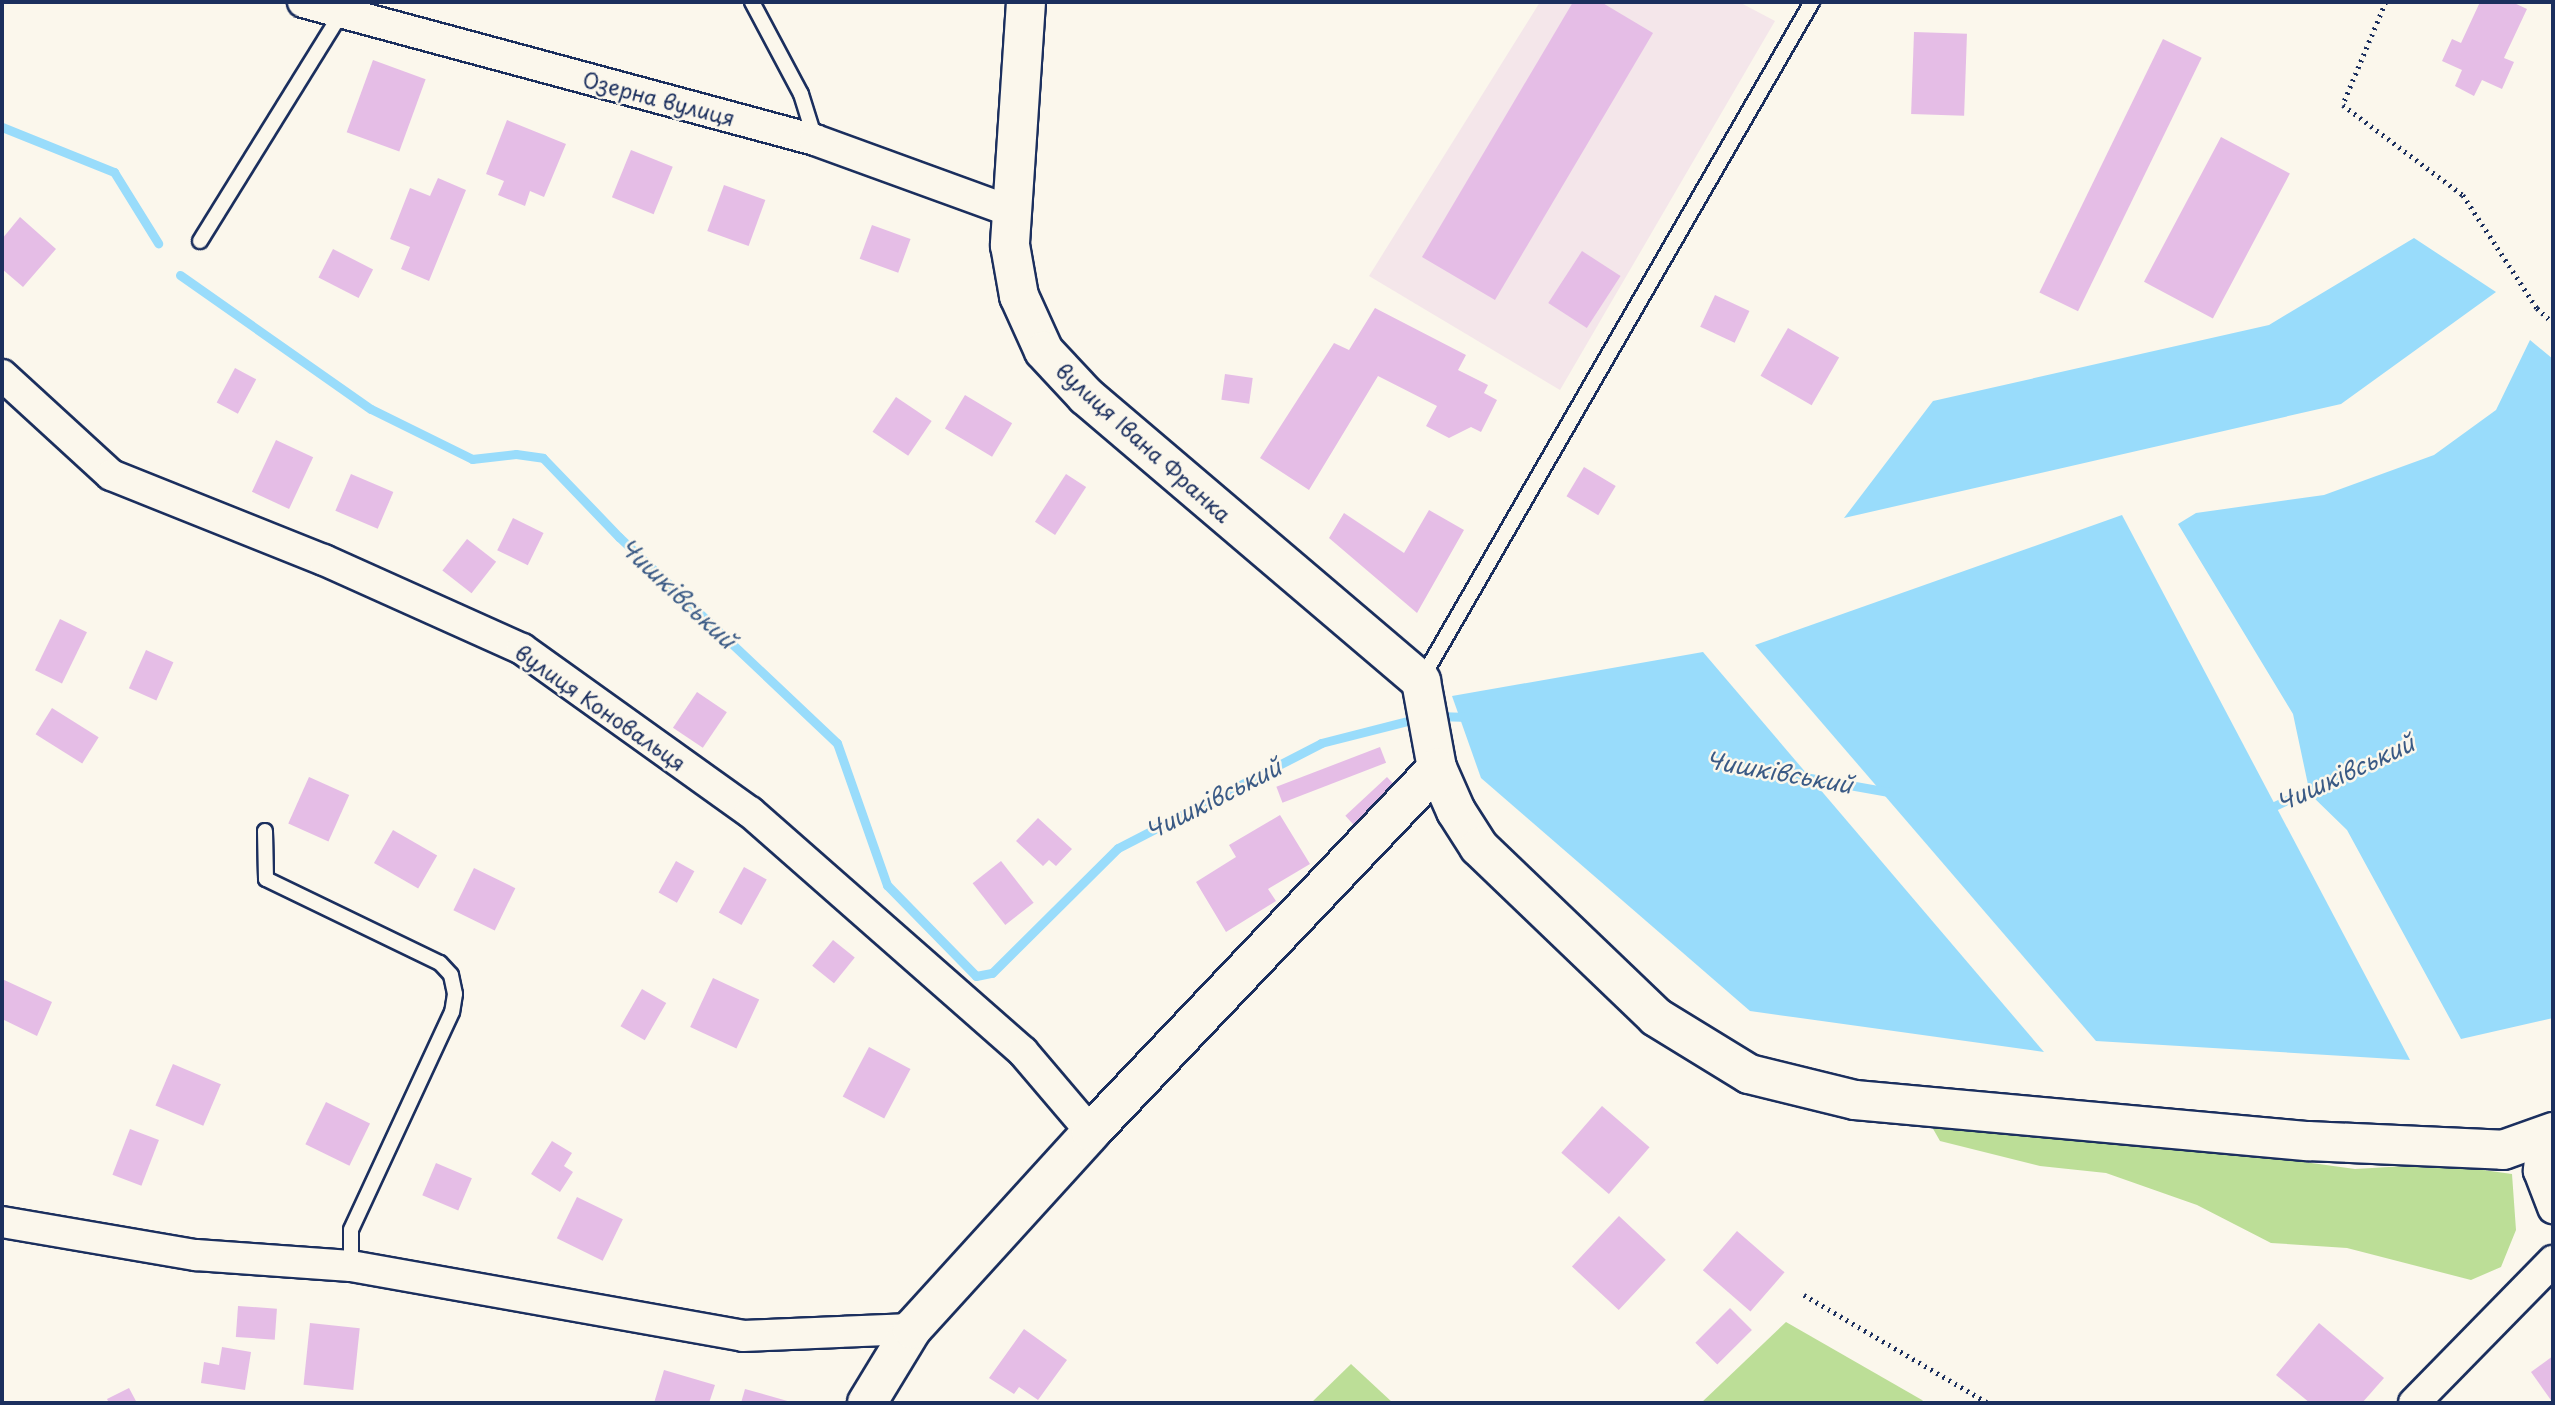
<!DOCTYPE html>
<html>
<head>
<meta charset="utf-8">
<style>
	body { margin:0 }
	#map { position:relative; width:2555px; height:1405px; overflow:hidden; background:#fbf7ec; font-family:"Playpen Sans",sans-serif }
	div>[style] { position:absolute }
	.built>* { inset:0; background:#f4e6ea }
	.green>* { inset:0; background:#bcde97 }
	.water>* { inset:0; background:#99dcfb }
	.stream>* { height:9px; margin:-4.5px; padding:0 4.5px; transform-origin:4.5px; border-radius:4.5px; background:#99dcfb }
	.building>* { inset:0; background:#e5bde6; transform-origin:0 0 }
	.path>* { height:4.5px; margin-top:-2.25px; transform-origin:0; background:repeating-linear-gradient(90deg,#1b2f5e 0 2px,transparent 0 7px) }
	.roads { filter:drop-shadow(2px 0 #1b2f5e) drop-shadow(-2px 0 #1b2f5e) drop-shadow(0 2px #1b2f5e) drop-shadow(0 -2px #1b2f5e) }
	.lane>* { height:14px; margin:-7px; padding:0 7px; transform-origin:7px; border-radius:7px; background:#fbf7ec }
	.street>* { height:30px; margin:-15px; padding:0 15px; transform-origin:15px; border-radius:15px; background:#fbf7ec }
	.secondary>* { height:38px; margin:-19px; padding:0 19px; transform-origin:19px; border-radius:19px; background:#fbf7ec }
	span { translate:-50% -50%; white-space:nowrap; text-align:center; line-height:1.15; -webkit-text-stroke:5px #fbf7ec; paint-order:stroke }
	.street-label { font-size:21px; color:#1b2f5e }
	.water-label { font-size:23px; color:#3a5a85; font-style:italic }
	.frame { position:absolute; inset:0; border:4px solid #1b2f5e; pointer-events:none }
</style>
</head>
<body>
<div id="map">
	<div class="built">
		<div style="clip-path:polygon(1540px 2px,1739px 2px,1775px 21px,1560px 390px,1369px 276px)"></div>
	</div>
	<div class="green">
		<div style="clip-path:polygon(1958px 1123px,2182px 1145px,2355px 1169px,2440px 1164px,2512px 1174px,2516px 1230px,2501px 1267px,2471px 1280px,2347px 1248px,2271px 1243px,2197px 1205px,2106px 1173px,2040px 1166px,1940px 1141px,1932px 1127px)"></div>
		<div style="clip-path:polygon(1786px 1322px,1922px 1400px,1925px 1403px,1701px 1403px)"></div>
		<div style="clip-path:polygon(1351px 1364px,1393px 1403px,1311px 1403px)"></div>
	</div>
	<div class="water">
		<div style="clip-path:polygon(2414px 238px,2496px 292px,2341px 404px,1844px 518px,1933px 401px,2269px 325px)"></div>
		<div style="clip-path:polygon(2530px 340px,2553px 359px,2553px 1018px,2461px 1039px,2347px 830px,2310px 794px,2293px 714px,2178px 524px,2196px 513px,2324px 495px,2434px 455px,2496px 410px)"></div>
		<div style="clip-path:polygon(2122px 515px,2410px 1060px,2096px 1041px,1755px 645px)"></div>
		<div style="clip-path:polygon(1703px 652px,2044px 1052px,1750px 1011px,1481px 778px,1452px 696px)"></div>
	</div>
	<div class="stream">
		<div style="left:2px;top:127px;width:121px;rotate:21.9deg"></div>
		<div style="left:114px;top:172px;width:84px;rotate:58.2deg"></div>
		<div style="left:180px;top:275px;width:233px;rotate:35.1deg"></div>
		<div style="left:371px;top:409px;width:113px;rotate:26.3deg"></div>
		<div style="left:472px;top:459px;width:44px;rotate:-6.5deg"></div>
		<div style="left:516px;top:454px;width:27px;rotate:8deg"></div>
		<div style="left:543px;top:458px;width:110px;rotate:46.1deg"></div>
		<div style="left:619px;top:537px;width:300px;rotate:43.4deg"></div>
		<div style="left:837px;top:743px;width:151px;rotate:70.6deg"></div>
		<div style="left:887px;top:885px;width:127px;rotate:45.6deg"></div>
		<div style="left:976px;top:976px;width:16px;rotate:-11deg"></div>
		<div style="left:992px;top:973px;width:177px;rotate:-44.8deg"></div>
		<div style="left:1118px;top:848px;width:229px;rotate:-27.3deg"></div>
		<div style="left:1321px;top:743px;width:102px;rotate:-14.2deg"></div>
		<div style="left:1437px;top:716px;width:31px;rotate:2deg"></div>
		<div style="left:1799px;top:776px;width:91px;rotate:10.1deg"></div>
		<div style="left:2268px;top:809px;width:55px;rotate:-25.6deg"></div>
	</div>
	<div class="building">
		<div style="clip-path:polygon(1573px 2px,1601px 2px,1653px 33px,1495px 300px,1422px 257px)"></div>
		<div style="clip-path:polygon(2480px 2px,2512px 2px,2527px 9px,2504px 58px,2514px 62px,2502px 89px,2482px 80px,2474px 96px,2455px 86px,2462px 70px,2442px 61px,2452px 39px,2461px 43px)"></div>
		<div style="left:1914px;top:32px;width:53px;height:82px;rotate:2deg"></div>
		<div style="left:2163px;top:39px;width:43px;height:282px;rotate:26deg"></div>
		<div style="left:373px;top:60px;width:56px;height:77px;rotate:20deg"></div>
		<div style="clip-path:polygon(507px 120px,566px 144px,544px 197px,530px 191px,525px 206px,498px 195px,504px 181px,486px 174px)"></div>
		<div style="left:2221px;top:137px;width:78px;height:164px;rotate:28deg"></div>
		<div style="left:631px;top:150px;width:45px;height:51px;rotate:22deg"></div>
		<div style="clip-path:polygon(438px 178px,466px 190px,429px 281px,401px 269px,410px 247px,390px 239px,410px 188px,430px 196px)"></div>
		<div style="left:724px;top:185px;width:44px;height:49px;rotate:20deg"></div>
		<div style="clip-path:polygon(20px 217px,56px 249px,23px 287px,2px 269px,2px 239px)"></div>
		<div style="left:872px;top:225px;width:41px;height:36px;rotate:20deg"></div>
		<div style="left:333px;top:249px;width:45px;height:32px;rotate:27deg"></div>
		<div style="left:1582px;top:251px;width:46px;height:62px;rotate:33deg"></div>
		<div style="left:1715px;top:295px;width:38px;height:35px;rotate:25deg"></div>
		<div style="clip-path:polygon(1375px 308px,1466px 355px,1458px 370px,1488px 385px,1484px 393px,1497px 400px,1481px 432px,1471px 427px,1449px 438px,1426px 426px,1437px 406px,1378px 376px,1309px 490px,1260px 458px,1334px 343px,1349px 350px)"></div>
		<div style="left:1788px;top:328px;width:59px;height:55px;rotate:30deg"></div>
		<div style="left:235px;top:368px;width:24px;height:39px;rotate:28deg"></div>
		<div style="left:1225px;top:374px;width:28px;height:26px;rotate:8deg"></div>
		<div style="left:965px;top:395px;width:55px;height:39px;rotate:31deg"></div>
		<div style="left:896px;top:397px;width:43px;height:42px;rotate:34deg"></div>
		<div style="left:276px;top:440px;width:41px;height:57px;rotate:25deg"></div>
		<div style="left:1584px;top:467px;width:37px;height:34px;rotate:31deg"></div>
		<div style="left:351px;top:474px;width:46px;height:40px;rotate:23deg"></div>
		<div style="left:1066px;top:474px;width:24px;height:57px;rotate:33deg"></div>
		<div style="clip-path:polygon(1429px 510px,1464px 530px,1417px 613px,1329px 538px,1344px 513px,1404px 553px)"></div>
		<div style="left:513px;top:518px;width:34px;height:36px;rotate:26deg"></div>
		<div style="left:467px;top:539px;width:37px;height:40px;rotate:38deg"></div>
		<div style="left:60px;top:619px;width:30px;height:57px;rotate:26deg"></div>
		<div style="left:146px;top:650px;width:30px;height:42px;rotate:24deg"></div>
		<div style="left:697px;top:692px;width:36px;height:43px;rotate:34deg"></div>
		<div style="left:52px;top:708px;width:55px;height:31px;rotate:32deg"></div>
		<div style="left:1380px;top:747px;width:17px;height:111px;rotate:69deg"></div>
		<div style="left:309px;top:777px;width:44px;height:51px;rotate:24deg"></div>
		<div style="left:1387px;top:777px;width:18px;height:57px;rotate:47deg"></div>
		<div style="clip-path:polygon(1280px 815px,1310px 864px,1268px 889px,1276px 901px,1226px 932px,1196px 882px,1236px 857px,1229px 845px)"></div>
		<div style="clip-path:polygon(1038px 818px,1072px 849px,1056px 866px,1049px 860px,1043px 866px,1016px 841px)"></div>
		<div style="left:393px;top:830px;width:51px;height:38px;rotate:30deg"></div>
		<div style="left:676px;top:861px;width:21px;height:36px;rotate:29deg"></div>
		<div style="left:1001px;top:861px;width:53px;height:36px;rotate:52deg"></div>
		<div style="left:744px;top:867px;width:26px;height:52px;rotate:29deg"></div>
		<div style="left:474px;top:868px;width:46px;height:47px;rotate:26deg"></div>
		<div style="left:833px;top:940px;width:28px;height:33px;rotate:39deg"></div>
		<div style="left:713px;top:978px;width:51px;height:54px;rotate:25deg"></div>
		<div style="clip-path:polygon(2px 979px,52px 1002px,37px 1036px,2px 1019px)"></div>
		<div style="left:642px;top:989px;width:28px;height:43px;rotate:30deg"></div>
		<div style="left:869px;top:1047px;width:47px;height:56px;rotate:28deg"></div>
		<div style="left:173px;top:1064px;width:52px;height:45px;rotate:23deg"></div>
		<div style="left:326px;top:1102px;width:49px;height:47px;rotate:26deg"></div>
		<div style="left:1602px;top:1106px;width:63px;height:62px;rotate:41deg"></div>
		<div style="left:130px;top:1129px;width:31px;height:49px;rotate:21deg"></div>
		<div style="clip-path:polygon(552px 1141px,572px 1153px,564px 1166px,573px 1172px,560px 1192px,531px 1174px)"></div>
		<div style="left:436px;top:1163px;width:39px;height:35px;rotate:23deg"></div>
		<div style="left:577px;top:1197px;width:51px;height:46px;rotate:26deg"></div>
		<div style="left:1619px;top:1216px;width:64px;height:69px;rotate:43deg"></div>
		<div style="left:1737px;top:1231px;width:63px;height:52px;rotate:41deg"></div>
		<div style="left:238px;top:1306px;width:39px;height:31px;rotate:4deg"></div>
		<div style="left:1730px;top:1308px;width:31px;height:49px;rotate:45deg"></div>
		<div style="left:310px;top:1323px;width:50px;height:62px;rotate:6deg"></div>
		<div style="clip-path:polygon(2319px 1323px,2384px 1378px,2362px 1403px,2310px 1403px,2276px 1375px)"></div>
		<div style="clip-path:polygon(1024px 1329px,1067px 1360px,1038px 1400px,1019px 1387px,1014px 1394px,989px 1378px)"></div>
		<div style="clip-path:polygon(222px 1347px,251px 1352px,245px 1390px,201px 1383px,204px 1362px,219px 1365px)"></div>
		<div style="clip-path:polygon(2553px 1356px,2553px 1403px,2531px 1372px)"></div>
		<div style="clip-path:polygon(664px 1370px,715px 1385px,709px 1403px,654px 1403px)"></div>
		<div style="clip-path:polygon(129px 1388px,137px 1403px,109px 1403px,107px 1399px)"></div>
		<div style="clip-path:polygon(745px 1389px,791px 1402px,791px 1403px,741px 1403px)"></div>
	</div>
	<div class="path">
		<div style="left:2386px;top:2px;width:112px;rotate:112.7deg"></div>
		<div style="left:2343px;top:105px;width:150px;rotate:36.9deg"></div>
		<div style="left:2463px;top:195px;width:135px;rotate:56.8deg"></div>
		<div style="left:2537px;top:308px;width:22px;rotate:43deg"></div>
		<div style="left:1804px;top:1295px;width:213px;rotate:30.4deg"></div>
	</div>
	<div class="roads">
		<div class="lane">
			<div style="left:752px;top:2px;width:104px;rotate:62deg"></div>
			<div style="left:801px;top:94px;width:47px;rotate:72.7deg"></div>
			<div style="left:200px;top:241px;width:267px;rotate:-58.2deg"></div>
			<div style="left:1421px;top:680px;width:783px;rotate:-60.03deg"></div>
			<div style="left:265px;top:831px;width:48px;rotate:88.8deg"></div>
			<div style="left:266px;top:879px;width:193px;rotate:25.8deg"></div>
			<div style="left:440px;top:963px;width:16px;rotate:47deg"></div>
			<div style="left:451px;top:975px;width:19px;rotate:78deg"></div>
			<div style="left:455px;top:994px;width:18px;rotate:99deg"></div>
			<div style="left:452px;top:1012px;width:240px;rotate:114.9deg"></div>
			<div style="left:351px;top:1230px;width:36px;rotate:90deg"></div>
		</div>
		<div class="street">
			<div style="left:303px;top:2px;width:530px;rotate:15.08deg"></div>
			<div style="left:815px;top:140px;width:208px;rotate:20deg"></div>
			<div style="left:2px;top:375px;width:148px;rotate:42.5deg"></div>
			<div style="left:111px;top:475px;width:229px;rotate:21.8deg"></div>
			<div style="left:324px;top:560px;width:217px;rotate:24.2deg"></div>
			<div style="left:522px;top:649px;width:280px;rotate:35.6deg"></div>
			<div style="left:750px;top:812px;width:363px;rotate:41.3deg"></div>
			<div style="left:1023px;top:1052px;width:105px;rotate:49.6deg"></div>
			<div style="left:2543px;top:1136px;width:35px;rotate:97deg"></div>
			<div style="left:2539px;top:1171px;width:40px;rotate:69deg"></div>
			<div style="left:2px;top:1222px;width:197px;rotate:9.7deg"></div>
			<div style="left:196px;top:1255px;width:155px;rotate:4.1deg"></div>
			<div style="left:351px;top:1266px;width:398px;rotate:10.1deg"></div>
			<div style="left:743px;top:1336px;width:169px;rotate:-2.4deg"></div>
			<div style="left:2414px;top:1403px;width:199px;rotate:-45.6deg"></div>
		</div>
		<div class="secondary">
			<div style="left:1026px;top:2px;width:244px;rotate:93.8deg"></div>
			<div style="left:1010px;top:245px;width:52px;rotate:80deg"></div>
			<div style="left:1019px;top:296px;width:60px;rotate:65.6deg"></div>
			<div style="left:1044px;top:351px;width:62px;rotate:47deg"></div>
			<div style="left:1086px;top:396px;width:440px;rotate:40.4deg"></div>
			<div style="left:1421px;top:681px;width:88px;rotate:79.6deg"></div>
			<div style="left:1437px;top:768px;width:47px;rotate:66.2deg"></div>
			<div style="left:1456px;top:811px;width:43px;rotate:57.4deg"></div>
			<div style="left:1479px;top:847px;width:245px;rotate:43.8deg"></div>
			<div style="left:1656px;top:1017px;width:109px;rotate:31.5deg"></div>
			<div style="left:1749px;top:1074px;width:109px;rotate:13.8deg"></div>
			<div style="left:1855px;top:1100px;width:455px;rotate:5.2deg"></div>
			<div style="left:2308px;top:1141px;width:195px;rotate:2.6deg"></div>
			<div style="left:2503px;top:1150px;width:53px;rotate:-19.8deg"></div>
			<div style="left:867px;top:1403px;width:87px;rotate:-58.7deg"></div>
			<div style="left:912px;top:1329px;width:266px;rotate:-47.7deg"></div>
			<div style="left:1091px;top:1132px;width:502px;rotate:-46.45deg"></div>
		</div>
	</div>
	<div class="street-label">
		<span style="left:659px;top:98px;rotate:15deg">Озерна вулиця</span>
		<span style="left:1144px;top:442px;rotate:42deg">вулиця Івана Франка</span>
		<span style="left:601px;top:707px;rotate:35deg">вулиця Коновальця</span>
	</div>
	<div class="water-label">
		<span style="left:678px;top:593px;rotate:43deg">Чишківський</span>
		<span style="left:1779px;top:772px;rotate:10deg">Чишківський</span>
		<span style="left:2345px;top:773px;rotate:-25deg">Чишківський</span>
		<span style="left:1213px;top:799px;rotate:-27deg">Чишківський</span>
	</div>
	<div class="frame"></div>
</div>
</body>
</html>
